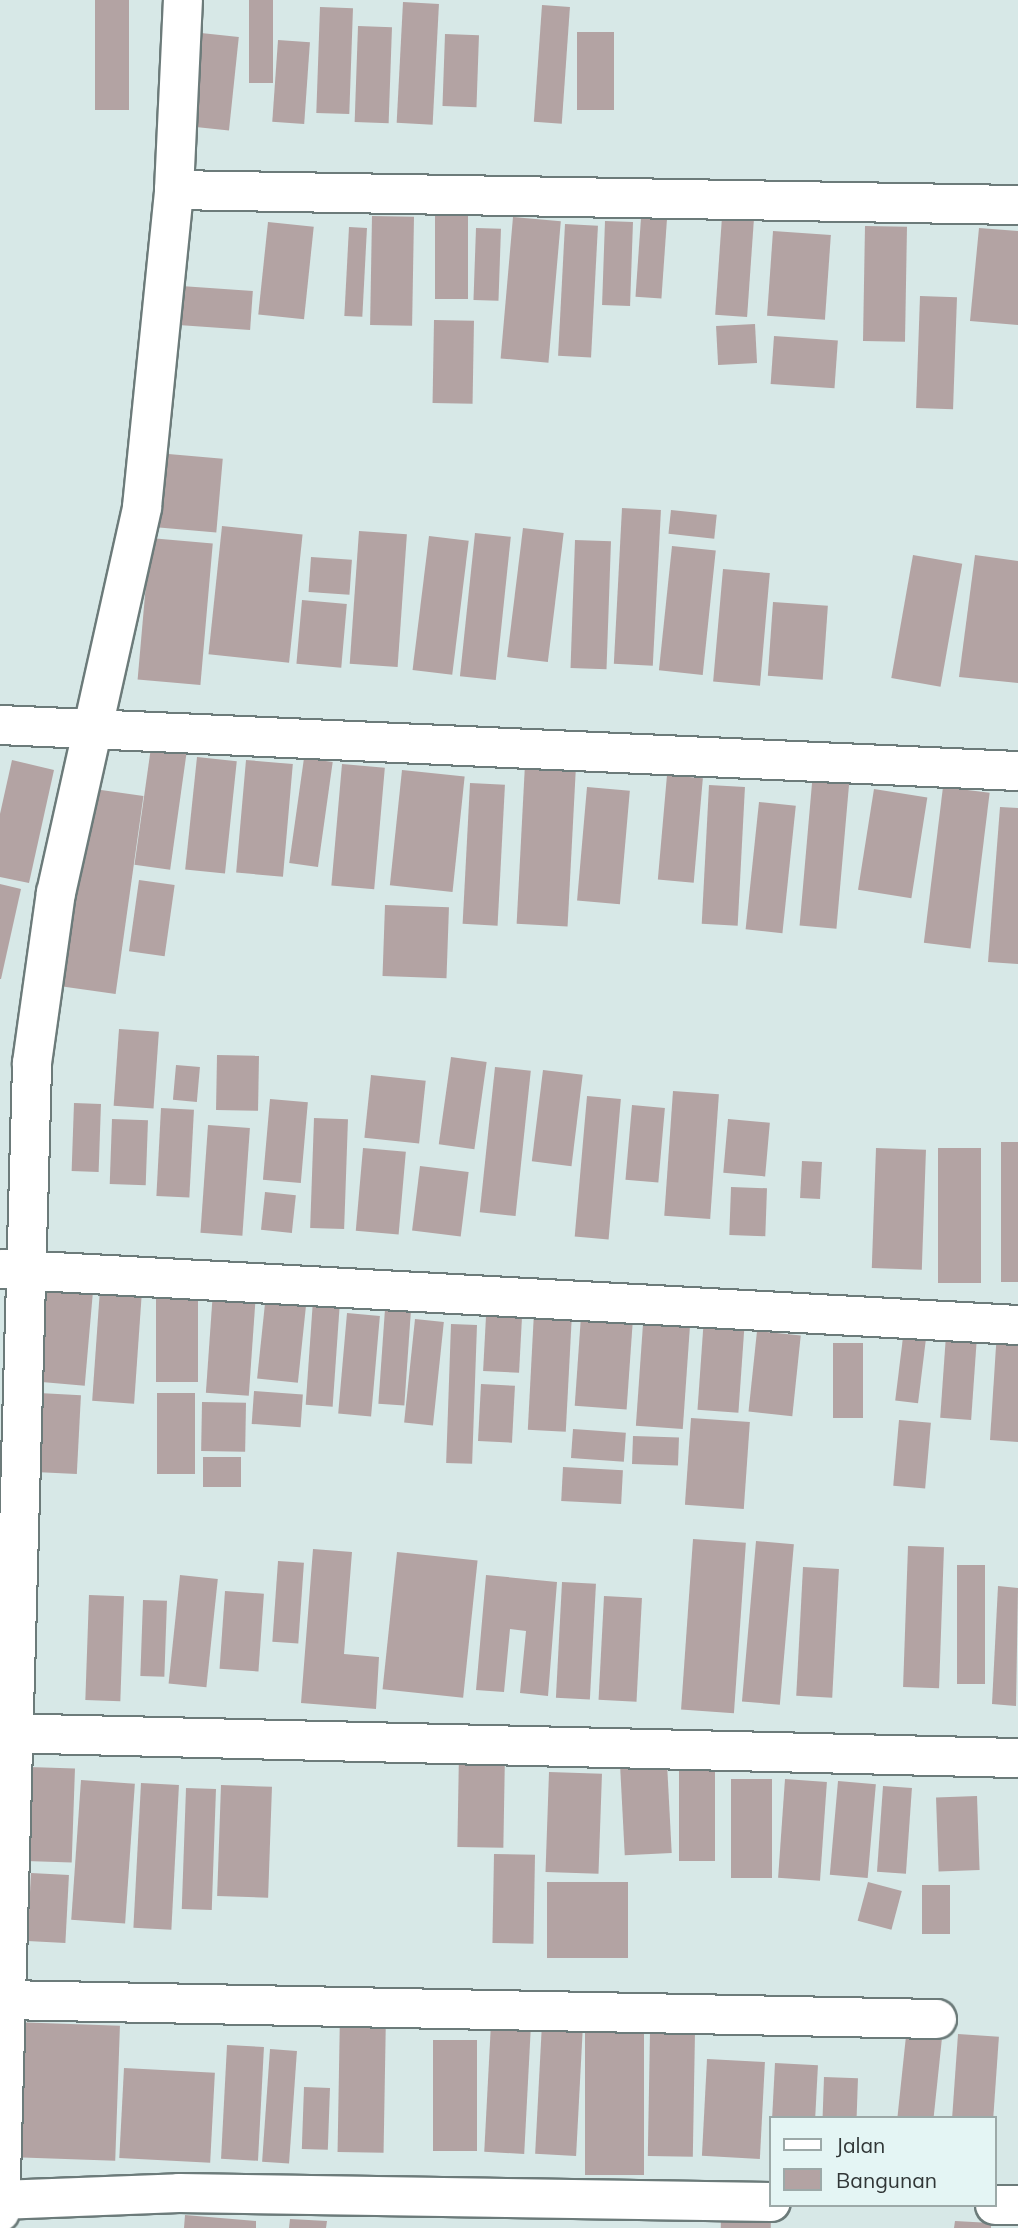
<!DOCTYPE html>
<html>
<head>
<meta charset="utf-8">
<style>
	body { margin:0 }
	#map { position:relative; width:1018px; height:2228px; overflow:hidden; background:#d7e8e7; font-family:Mulish,sans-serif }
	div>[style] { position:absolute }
	.building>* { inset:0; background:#b3a3a3; transform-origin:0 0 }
	.roads { filter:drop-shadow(2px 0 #6c7b7a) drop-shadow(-2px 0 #6c7b7a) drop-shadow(0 2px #6c7b7a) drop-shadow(0 -2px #6c7b7a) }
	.street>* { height:38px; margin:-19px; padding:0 19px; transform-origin:19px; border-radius:19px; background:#fff }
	span { translate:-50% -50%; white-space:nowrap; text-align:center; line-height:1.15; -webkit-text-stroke:6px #e4f5f4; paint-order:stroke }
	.legend { position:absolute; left:769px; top:2116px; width:228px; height:91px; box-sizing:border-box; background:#e4f5f4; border:2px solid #9ca9a8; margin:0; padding:9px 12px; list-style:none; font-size:21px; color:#313737 }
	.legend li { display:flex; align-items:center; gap:14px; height:35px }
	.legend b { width:35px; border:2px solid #9ca9a8 }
</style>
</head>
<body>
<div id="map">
	<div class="building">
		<div style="left:95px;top:0;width:34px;height:110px"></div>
		<div style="left:249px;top:0;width:24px;height:83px"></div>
		<div style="left:403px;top:2px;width:36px;height:121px;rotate:3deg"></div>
		<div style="left:542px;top:5px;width:28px;height:117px;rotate:4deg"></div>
		<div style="left:320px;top:7px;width:33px;height:106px;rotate:2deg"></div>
		<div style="left:358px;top:26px;width:34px;height:96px;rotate:2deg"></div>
		<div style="left:577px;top:32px;width:37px;height:78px"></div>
		<div style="left:201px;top:33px;width:38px;height:94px;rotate:6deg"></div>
		<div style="left:445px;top:34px;width:34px;height:72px;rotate:2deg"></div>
		<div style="left:278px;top:40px;width:32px;height:82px;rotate:4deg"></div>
		<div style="left:372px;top:216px;width:42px;height:109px;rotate:1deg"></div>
		<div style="left:435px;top:216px;width:33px;height:83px"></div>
		<div style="left:513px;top:217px;width:48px;height:142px;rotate:5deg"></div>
		<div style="left:722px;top:217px;width:32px;height:98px;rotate:4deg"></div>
		<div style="left:641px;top:218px;width:26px;height:79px;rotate:4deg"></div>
		<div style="left:605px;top:221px;width:28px;height:84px;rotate:2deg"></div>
		<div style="left:268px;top:222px;width:46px;height:93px;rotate:6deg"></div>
		<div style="left:565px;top:224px;width:33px;height:132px;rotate:3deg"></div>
		<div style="left:865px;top:226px;width:42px;height:115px;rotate:1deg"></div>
		<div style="left:349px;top:227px;width:18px;height:89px;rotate:3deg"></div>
		<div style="left:476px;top:228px;width:25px;height:72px;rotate:2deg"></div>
		<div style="clip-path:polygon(979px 228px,1018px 231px,1018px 325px,970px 321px)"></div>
		<div style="left:773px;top:231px;width:58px;height:85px;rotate:4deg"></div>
		<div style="left:181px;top:286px;width:72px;height:39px;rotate:4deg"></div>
		<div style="left:920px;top:296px;width:37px;height:112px;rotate:2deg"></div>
		<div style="left:434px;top:320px;width:40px;height:83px;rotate:1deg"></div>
		<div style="left:755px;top:324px;width:39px;height:39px;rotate:87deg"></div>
		<div style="left:774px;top:336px;width:64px;height:48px;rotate:4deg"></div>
		<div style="left:157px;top:453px;width:66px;height:74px;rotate:5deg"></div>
		<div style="left:622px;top:508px;width:39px;height:156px;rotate:3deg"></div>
		<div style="left:671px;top:510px;width:46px;height:24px;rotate:6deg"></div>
		<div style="left:222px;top:526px;width:81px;height:129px;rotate:6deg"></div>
		<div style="left:523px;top:528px;width:41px;height:130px;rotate:7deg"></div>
		<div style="left:359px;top:531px;width:48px;height:133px;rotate:4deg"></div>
		<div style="left:475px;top:533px;width:36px;height:144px;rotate:6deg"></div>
		<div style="left:429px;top:536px;width:40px;height:135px;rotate:7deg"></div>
		<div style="left:150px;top:538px;width:63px;height:142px;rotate:5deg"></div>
		<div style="left:575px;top:540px;width:36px;height:128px;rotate:2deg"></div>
		<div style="left:672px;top:546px;width:44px;height:125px;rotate:6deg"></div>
		<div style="left:913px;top:555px;width:50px;height:125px;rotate:10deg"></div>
		<div style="clip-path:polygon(975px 555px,1018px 561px,1018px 683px,959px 677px)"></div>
		<div style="left:311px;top:557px;width:41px;height:35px;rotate:4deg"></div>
		<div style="left:723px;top:569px;width:47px;height:113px;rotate:5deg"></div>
		<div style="left:302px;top:600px;width:45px;height:64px;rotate:5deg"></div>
		<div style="left:773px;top:602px;width:55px;height:74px;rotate:4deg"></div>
		<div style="left:153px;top:733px;width:36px;height:133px;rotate:8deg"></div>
		<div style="left:197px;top:757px;width:40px;height:113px;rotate:6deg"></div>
		<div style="left:304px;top:758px;width:29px;height:106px;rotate:8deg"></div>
		<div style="clip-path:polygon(12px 760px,54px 770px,29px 883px,0 877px,0 814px)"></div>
		<div style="left:246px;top:760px;width:47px;height:113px;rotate:5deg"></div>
		<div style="left:342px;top:764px;width:43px;height:122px;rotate:5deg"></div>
		<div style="left:525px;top:764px;width:51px;height:160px;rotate:3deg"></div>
		<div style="left:402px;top:770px;width:63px;height:116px;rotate:6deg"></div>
		<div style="left:813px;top:772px;width:37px;height:154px;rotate:5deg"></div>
		<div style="left:667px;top:775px;width:36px;height:105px;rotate:5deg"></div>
		<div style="left:470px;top:783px;width:35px;height:141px;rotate:3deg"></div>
		<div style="left:709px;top:785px;width:36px;height:139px;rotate:3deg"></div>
		<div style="left:587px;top:787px;width:43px;height:114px;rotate:5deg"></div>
		<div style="left:943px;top:787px;width:47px;height:157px;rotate:7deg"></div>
		<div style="left:87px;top:788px;width:57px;height:200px;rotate:8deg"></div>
		<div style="left:874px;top:789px;width:54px;height:102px;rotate:9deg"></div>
		<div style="left:759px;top:802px;width:37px;height:128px;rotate:6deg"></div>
		<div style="clip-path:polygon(1000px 807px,1018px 808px,1018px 964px,988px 962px)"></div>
		<div style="left:139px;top:880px;width:36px;height:72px;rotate:8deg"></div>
		<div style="clip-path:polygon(0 884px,21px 889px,1px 979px,0 979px)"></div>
		<div style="left:385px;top:905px;width:64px;height:71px;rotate:2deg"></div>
		<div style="left:119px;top:1029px;width:40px;height:77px;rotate:4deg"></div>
		<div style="left:217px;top:1055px;width:42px;height:55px;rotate:1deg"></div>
		<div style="left:451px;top:1057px;width:36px;height:88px;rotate:8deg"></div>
		<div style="left:176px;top:1065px;width:24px;height:35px;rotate:5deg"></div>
		<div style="left:495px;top:1067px;width:36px;height:146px;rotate:6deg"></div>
		<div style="left:543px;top:1070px;width:40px;height:92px;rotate:7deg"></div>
		<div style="left:371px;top:1075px;width:55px;height:63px;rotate:6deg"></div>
		<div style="left:673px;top:1091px;width:46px;height:125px;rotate:4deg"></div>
		<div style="left:587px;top:1096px;width:34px;height:141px;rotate:5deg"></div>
		<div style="left:270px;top:1099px;width:38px;height:81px;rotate:5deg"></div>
		<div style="left:74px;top:1103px;width:27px;height:68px;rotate:2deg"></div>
		<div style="left:632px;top:1105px;width:33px;height:75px;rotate:5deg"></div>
		<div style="left:161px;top:1108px;width:33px;height:88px;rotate:3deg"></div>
		<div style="left:314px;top:1118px;width:34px;height:110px;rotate:2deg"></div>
		<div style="left:112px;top:1119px;width:36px;height:65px;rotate:2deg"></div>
		<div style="left:728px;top:1119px;width:42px;height:54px;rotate:5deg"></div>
		<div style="left:208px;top:1125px;width:42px;height:108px;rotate:4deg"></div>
		<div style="left:1001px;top:1142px;width:17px;height:140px"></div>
		<div style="left:363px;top:1148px;width:43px;height:83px;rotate:5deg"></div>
		<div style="left:876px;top:1148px;width:50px;height:120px;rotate:2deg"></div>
		<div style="left:938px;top:1148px;width:43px;height:135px"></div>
		<div style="left:802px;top:1161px;width:20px;height:37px;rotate:3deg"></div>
		<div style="left:420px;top:1166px;width:49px;height:65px;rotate:7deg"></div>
		<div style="left:731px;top:1187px;width:36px;height:48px;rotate:2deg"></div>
		<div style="left:265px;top:1192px;width:31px;height:38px;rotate:6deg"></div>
		<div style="left:47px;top:1289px;width:46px;height:93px;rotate:5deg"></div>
		<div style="left:100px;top:1289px;width:42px;height:112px;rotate:4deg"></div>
		<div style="left:213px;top:1291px;width:43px;height:102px;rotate:4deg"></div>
		<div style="left:266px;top:1294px;width:41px;height:85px;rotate:6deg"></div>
		<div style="left:156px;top:1296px;width:42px;height:86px"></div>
		<div style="left:313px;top:1300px;width:27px;height:105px;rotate:4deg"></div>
		<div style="left:385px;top:1309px;width:26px;height:95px;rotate:4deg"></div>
		<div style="left:534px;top:1312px;width:38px;height:118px;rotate:3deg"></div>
		<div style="left:347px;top:1313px;width:33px;height:101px;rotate:5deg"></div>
		<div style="left:486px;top:1316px;width:36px;height:55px;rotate:3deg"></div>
		<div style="left:581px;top:1316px;width:52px;height:90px;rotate:4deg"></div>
		<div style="left:704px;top:1317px;width:41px;height:93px;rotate:4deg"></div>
		<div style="left:415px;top:1319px;width:29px;height:104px;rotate:6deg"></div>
		<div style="left:451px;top:1324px;width:26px;height:139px;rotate:2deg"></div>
		<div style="left:643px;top:1324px;width:47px;height:102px;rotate:4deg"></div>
		<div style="left:904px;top:1329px;width:23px;height:72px;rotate:7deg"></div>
		<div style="left:757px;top:1331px;width:44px;height:81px;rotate:6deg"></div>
		<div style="clip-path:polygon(997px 1331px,1018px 1333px,1018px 1442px,990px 1440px)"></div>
		<div style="left:946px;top:1335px;width:31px;height:83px;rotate:4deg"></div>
		<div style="left:833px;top:1343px;width:30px;height:75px"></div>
		<div style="left:481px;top:1384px;width:34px;height:57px;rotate:3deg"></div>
		<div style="left:254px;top:1391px;width:49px;height:33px;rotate:4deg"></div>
		<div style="left:39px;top:1393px;width:42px;height:79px;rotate:3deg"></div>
		<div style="left:157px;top:1393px;width:38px;height:81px"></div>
		<div style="left:202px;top:1402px;width:44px;height:49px;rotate:1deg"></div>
		<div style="left:691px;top:1418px;width:59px;height:87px;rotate:4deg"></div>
		<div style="left:899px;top:1420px;width:32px;height:66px;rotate:5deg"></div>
		<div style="left:573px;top:1429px;width:53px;height:29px;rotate:4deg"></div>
		<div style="left:633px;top:1436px;width:46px;height:28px;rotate:2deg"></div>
		<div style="left:241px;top:1457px;width:30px;height:38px;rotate:90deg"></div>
		<div style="left:563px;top:1467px;width:60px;height:34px;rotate:3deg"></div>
		<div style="left:693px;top:1539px;width:53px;height:171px;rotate:4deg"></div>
		<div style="left:756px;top:1541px;width:38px;height:161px;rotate:5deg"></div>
		<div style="left:908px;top:1546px;width:36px;height:141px;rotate:2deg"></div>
		<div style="clip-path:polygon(313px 1549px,352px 1552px,344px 1654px,379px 1657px,376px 1709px,301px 1703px)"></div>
		<div style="left:397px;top:1552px;width:81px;height:138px;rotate:6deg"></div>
		<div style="left:278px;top:1561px;width:26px;height:81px;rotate:4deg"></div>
		<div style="left:957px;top:1565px;width:28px;height:119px"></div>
		<div style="left:803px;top:1567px;width:36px;height:129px;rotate:3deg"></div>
		<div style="left:180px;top:1575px;width:38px;height:109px;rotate:6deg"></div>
		<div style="clip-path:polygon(486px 1575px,557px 1582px,548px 1696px,520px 1693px,526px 1631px,510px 1629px,504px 1692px,476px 1690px)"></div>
		<div style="left:562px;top:1582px;width:34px;height:116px;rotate:3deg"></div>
		<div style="clip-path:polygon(998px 1586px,1018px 1588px,1016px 1706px,992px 1704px)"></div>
		<div style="left:225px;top:1591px;width:39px;height:78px;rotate:4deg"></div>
		<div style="left:89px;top:1595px;width:35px;height:105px;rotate:2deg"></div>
		<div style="left:604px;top:1596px;width:38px;height:104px;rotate:3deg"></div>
		<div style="left:143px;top:1600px;width:24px;height:76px;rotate:2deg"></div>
		<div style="left:459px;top:1752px;width:46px;height:95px;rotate:1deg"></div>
		<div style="left:667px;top:1763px;width:90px;height:47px;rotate:87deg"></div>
		<div style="left:679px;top:1765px;width:36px;height:96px"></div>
		<div style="left:29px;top:1767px;width:46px;height:94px;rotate:2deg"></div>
		<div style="left:549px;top:1772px;width:53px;height:100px;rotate:2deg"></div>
		<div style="left:731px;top:1779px;width:41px;height:99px"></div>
		<div style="left:785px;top:1779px;width:42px;height:99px;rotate:4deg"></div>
		<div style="left:81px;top:1780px;width:54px;height:140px;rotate:4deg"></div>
		<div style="left:838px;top:1781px;width:38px;height:94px;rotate:5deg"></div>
		<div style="left:141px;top:1783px;width:38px;height:145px;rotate:3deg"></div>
		<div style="left:221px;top:1785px;width:51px;height:111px;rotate:2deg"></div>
		<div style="left:883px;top:1786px;width:29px;height:86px;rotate:4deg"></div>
		<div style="left:186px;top:1788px;width:30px;height:121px;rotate:2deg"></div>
		<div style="left:977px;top:1796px;width:74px;height:41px;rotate:88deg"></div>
		<div style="left:494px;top:1854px;width:41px;height:89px;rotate:1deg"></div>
		<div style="left:31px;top:1873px;width:38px;height:68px;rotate:3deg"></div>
		<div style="left:547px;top:1882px;width:81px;height:76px"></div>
		<div style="left:868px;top:1882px;width:35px;height:40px;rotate:15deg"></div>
		<div style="left:922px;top:1885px;width:28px;height:49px"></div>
		<div style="left:340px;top:2012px;width:46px;height:140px;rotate:1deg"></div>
		<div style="left:585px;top:2014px;width:59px;height:161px"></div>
		<div style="left:13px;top:2022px;width:107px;height:135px;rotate:2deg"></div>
		<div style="left:491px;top:2023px;width:40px;height:129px;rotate:3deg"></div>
		<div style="left:542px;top:2023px;width:41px;height:131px;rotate:3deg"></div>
		<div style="left:650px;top:2031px;width:45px;height:125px;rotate:1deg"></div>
		<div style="left:958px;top:2034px;width:41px;height:84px;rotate:4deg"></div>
		<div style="left:906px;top:2036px;width:36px;height:83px;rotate:6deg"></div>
		<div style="left:433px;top:2040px;width:44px;height:111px"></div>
		<div style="left:227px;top:2045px;width:37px;height:114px;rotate:3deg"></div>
		<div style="left:270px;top:2049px;width:27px;height:113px;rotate:4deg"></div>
		<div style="left:707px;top:2059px;width:58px;height:97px;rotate:3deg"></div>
		<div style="left:775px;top:2063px;width:43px;height:55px;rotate:3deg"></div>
		<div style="left:124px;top:2068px;width:91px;height:90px;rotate:3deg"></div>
		<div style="left:824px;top:2077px;width:34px;height:41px;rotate:2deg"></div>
		<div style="left:304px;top:2087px;width:26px;height:62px;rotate:2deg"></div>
		<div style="left:721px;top:2214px;width:50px;height:14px;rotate:1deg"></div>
		<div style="clip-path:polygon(185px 2215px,256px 2221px,256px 2228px,184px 2228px)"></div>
		<div style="clip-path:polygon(290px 2219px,327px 2221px,326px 2228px,289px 2228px)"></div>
		<div style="clip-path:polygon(955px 2221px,991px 2223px,991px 2228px,954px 2228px)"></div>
	</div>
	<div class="roads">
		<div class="street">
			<div style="left:174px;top:190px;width:844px;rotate:1.02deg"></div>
			<div style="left:0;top:725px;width:1019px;rotate:2.59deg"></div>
			<div style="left:0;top:1269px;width:1020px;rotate:3.15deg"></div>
			<div style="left:0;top:1733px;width:1018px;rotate:1.41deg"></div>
			<div style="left:5px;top:2000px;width:932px;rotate:1.17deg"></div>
			<div style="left:0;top:2200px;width:179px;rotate:-2.2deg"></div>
			<div style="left:179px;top:2193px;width:592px;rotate:0.87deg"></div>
			<div style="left:995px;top:2205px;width:23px"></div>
			<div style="left:0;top:2212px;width:1149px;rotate:-88.4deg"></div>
			<div style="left:32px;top:1063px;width:172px;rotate:-82deg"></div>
			<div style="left:56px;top:893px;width:395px;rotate:-77.4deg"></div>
			<div style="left:142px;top:507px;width:319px;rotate:-84.2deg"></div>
			<div style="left:174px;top:190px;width:190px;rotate:-87.3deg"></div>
		</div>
	</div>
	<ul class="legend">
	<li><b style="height:9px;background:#fff"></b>Jalan</li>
	<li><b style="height:19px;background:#b3a3a3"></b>Bangunan</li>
	</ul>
</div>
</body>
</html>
